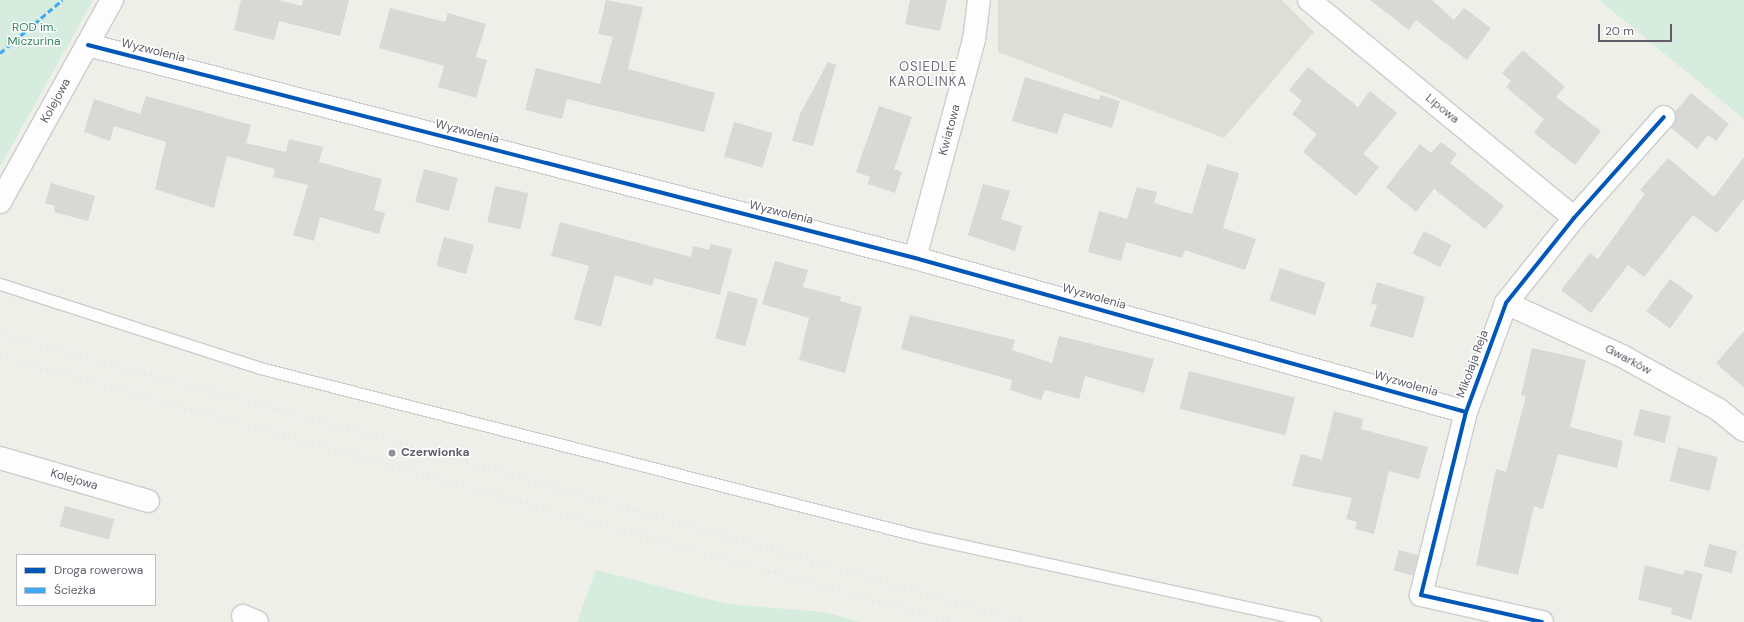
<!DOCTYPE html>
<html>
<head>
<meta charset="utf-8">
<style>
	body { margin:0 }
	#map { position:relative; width:1744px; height:622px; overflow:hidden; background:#eeefe9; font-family:"DM Sans",sans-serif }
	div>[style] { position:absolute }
	.education>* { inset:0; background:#dddfd7 }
	.green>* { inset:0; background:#d6ecde }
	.building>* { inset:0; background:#d8d8d4; transform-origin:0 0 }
	.roads { filter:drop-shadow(1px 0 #cccdcc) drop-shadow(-1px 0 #cccdcc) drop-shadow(0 1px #cccdcc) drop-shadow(0 -1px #cccdcc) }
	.lane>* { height:11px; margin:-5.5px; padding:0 5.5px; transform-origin:5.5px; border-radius:5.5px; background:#fcfdfc }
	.street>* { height:22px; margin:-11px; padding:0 11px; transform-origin:11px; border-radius:11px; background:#fcfdfc }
	.rail>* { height:3px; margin-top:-1.5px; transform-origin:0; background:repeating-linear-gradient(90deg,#e5e5e5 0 1px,transparent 0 6px) }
	.quiet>* { height:3px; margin-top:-1.5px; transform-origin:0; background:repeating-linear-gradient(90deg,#3fa9f5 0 6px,transparent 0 9px) }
	.cycleway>* { height:4px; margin:-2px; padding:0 2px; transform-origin:2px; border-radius:2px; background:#0057b8 }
	.dots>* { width:11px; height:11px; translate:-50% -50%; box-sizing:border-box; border:2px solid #fff; border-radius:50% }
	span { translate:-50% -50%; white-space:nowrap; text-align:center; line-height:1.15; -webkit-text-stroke:3px #fff; paint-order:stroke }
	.park-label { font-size:12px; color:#30845d }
	.street-label { font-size:12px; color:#5f5e68 }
	.poi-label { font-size:12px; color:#5f5e68; font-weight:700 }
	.left { translate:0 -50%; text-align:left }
	.neighbourhood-label { font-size:13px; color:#6f6f7a; letter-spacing:1px }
	.legend { position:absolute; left:16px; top:554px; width:140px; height:52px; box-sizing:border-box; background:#fff; border:1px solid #bfbfc3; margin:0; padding:5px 7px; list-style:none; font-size:12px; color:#5f5e68 }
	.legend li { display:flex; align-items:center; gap:8px; height:20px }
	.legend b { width:20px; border:1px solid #bfbfc3 }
	.scale { position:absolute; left:1598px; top:24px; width:74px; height:18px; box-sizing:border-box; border:2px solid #5f5e68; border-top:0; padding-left:5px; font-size:12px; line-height:14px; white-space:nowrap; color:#5f5e68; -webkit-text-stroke:3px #fff; paint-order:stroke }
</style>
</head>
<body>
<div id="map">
	<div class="education">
		<div style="clip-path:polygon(998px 0,1282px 0,1314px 32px,1224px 138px,998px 52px)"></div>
	</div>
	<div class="green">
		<div style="clip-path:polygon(0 0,93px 0,0 167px)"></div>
		<div style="clip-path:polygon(1599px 0,1744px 0,1744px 119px)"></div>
		<div style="clip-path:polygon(596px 570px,727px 604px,824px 612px,861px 622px,577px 622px)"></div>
	</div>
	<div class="building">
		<div style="clip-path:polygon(241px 0,278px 0,302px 6px,303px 0,349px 0,340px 36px,279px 21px,274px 40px,234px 30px)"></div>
		<div style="clip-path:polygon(606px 0,643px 7px,628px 69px,715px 93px,704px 132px,567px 99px,562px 119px,525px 110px,536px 68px,600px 84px,613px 37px,598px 34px)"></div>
		<div style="clip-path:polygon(910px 0,947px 0,940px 31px,905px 24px)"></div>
		<div style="clip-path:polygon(1370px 0,1432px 0,1454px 20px,1464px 8px,1491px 28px,1467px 60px,1416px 20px,1409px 30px)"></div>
		<div style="clip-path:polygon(390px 8px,445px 22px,448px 13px,486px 24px,476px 57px,487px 60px,476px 98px,438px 87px,444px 66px,379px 48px)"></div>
		<div style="clip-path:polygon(1523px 50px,1565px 87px,1556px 97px,1601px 131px,1575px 165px,1534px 133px,1544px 119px,1506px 87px,1511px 81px,1502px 73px)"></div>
		<div style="clip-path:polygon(828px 62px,836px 65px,813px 146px,792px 141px,800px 114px)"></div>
		<div style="clip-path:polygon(1308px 67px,1358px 107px,1370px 91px,1397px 113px,1363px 154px,1379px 167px,1356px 196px,1303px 152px,1317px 134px,1292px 114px,1302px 101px,1289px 90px)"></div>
		<div style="clip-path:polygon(1025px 77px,1099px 100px,1100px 95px,1120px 101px,1112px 128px,1064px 113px,1057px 134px,1012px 121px)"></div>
		<div style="clip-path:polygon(1691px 93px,1729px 124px,1716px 141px,1708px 135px,1697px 149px,1671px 128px,1676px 120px,1675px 112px)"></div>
		<div style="clip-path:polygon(146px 96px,251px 125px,246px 143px,286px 152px,289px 139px,323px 147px,319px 162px,382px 179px,374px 210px,385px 213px,379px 234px,320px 217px,314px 241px,293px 235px,308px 185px,273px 177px,275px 169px,227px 156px,214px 208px,155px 189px,166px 142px,114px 126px,110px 141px,84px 132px,94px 99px,140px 114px)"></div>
		<div style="clip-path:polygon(879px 106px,912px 117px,894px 169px,902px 172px,895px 193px,868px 184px,870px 177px,856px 172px)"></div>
		<div style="left:734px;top:122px;width:40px;height:36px;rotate:16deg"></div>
		<div style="clip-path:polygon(1441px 142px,1457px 154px,1450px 163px,1504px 206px,1485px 229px,1434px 189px,1416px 212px,1386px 187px,1420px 144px,1431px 153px)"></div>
		<div style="clip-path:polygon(1744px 157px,1744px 199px,1717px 233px,1693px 215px,1644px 277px,1628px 265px,1591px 313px,1561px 290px,1590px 253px,1598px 259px,1645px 194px,1640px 190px,1668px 158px,1714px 197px)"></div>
		<div style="clip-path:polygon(1207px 164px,1239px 173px,1223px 228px,1256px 239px,1245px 270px,1185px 250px,1182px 258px,1126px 242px,1121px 261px,1088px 252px,1099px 211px,1127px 219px,1137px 187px,1157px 192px,1154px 203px,1192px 214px)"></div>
		<div style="left:424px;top:169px;width:35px;height:34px;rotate:15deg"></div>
		<div style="clip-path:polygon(51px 183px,95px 196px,88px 221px,54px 212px,55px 206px,45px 203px)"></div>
		<div style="clip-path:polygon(983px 184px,1010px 191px,1001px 219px,1022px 226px,1015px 251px,968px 235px)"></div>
		<div style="left:495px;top:186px;width:34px;height:37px;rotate:12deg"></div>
		<div style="clip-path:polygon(560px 222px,691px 257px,693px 246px,709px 250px,711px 244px,732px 249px,720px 295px,654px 278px,652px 286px,615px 275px,601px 327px,574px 319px,589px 266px,551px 256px)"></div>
		<div style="left:1424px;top:231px;width:31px;height:25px;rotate:27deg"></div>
		<div style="left:444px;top:237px;width:31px;height:30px;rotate:15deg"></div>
		<div style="clip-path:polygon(775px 261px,808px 270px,803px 287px,841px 297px,840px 301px,862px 307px,845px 373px,799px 360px,809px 318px,762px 304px)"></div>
		<div style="left:1280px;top:268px;width:48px;height:34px;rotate:18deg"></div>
		<div style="left:1670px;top:279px;width:29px;height:40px;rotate:36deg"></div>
		<div style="clip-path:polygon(1377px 282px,1425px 297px,1413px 338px,1370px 326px,1377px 305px,1371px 303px)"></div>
		<div style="left:728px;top:291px;width:31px;height:49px;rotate:15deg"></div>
		<div style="clip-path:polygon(910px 315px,1015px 340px,1012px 350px,1052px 363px,1059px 336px,1154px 359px,1144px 393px,1085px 376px,1079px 399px,1045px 390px,1041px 400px,1010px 390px,1012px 380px,901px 349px)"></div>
		<div style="clip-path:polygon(1744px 331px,1744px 388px,1716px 363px)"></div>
		<div style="clip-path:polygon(1532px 348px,1586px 360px,1570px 427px,1623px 441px,1617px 468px,1558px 454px,1543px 509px,1534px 506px,1518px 575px,1476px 565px,1496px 469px,1506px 472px,1526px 396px,1521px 395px)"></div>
		<div style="left:1189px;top:371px;width:109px;height:39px;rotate:14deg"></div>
		<div style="left:1640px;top:409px;width:32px;height:27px;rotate:14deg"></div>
		<div style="clip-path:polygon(1334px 411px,1363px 419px,1361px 429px,1428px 447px,1419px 479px,1389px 471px,1374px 534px,1355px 529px,1357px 522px,1346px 519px,1352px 498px,1292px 486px,1301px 454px,1322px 460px)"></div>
		<div style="left:1678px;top:447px;width:41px;height:35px;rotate:14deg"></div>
		<div style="left:65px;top:506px;width:51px;height:21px;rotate:15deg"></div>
		<div style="left:1709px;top:544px;width:29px;height:23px;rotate:14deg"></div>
		<div style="left:1399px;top:550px;width:20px;height:21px;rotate:15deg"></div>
		<div style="clip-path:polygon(1645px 565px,1683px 575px,1685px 570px,1703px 574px,1691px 620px,1671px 614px,1672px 608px,1638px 600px)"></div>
	</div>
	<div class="roads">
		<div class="lane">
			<div style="left:0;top:284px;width:273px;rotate:17.9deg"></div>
			<div style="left:260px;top:368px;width:681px;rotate:14.28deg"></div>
			<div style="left:920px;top:536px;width:404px;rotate:12.3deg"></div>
		</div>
		<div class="street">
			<div style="left:1309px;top:0;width:343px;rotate:39.4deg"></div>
			<div style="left:88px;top:45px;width:854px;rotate:14.44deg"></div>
			<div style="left:915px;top:258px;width:572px;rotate:15.62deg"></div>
			<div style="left:0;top:202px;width:231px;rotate:-61deg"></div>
			<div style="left:915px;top:258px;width:226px;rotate:-74.9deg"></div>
			<div style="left:974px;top:40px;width:40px;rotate:-82.9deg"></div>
			<div style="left:1506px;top:303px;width:128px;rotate:24.6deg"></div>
			<div style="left:1622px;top:356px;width:111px;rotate:29.1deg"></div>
			<div style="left:1719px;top:410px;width:32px;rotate:39deg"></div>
			<div style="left:0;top:458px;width:154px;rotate:16.2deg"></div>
			<div style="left:243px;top:616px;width:15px;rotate:23deg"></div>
			<div style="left:1542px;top:622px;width:124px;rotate:-167.4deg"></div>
			<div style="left:1421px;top:595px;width:188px;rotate:-76.2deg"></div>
			<div style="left:1466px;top:412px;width:116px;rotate:-69.8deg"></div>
			<div style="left:1506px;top:303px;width:109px;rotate:-51.3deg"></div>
			<div style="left:1574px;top:218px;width:135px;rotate:-48.3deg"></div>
		</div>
	</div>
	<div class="rail">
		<div style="left:0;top:334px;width:453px;rotate:15.2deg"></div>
		<div style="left:437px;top:453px;width:611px;rotate:16.06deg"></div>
		<div style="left:0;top:356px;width:988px;rotate:15.61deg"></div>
	</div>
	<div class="quiet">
		<div style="left:0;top:53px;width:82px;rotate:-40.5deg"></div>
	</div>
	<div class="cycleway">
		<div style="left:88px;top:45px;width:854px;rotate:14.44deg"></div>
		<div style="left:915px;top:258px;width:572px;rotate:15.62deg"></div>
		<div style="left:1542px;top:622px;width:124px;rotate:-167.4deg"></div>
		<div style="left:1421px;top:595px;width:188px;rotate:-76.2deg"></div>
		<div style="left:1466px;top:412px;width:116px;rotate:-69.8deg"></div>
		<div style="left:1506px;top:303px;width:109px;rotate:-51.3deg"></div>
		<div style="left:1574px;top:218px;width:135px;rotate:-48.3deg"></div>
	</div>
	<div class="dots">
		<div style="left:392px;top:453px;background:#919195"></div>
	</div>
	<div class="park-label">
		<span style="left:34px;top:35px">ROD im.<br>Miczurina</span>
	</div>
	<div class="street-label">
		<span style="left:153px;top:51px;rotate:14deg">Wyzwolenia</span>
		<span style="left:56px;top:101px;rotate:-61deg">Kolejowa</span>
		<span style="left:1442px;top:109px;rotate:39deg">Lipowa</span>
		<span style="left:950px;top:130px;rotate:-75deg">Kwiatowa</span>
		<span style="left:467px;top:132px;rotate:14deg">Wyzwolenia</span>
		<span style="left:781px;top:213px;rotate:14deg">Wyzwolenia</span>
		<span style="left:1094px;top:297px;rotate:16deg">Wyzwolenia</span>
		<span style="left:1628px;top:360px;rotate:28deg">Gwarków</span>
		<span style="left:1473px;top:364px;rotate:-70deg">Mikołaja Reja</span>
		<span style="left:1406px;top:384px;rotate:16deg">Wyzwolenia</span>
		<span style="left:74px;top:480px;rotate:16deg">Kolejowa</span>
	</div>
	<div class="poi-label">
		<span class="left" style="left:401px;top:453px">Czerwionka</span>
	</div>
	<div class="neighbourhood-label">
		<span style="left:928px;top:75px">OSIEDLE<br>KAROLINKA</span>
	</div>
	<ul class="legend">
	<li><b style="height:5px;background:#0057b8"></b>Droga rowerowa</li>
	<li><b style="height:5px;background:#3fa9f5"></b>Ścieżka</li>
	</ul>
	<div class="scale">20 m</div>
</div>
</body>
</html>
